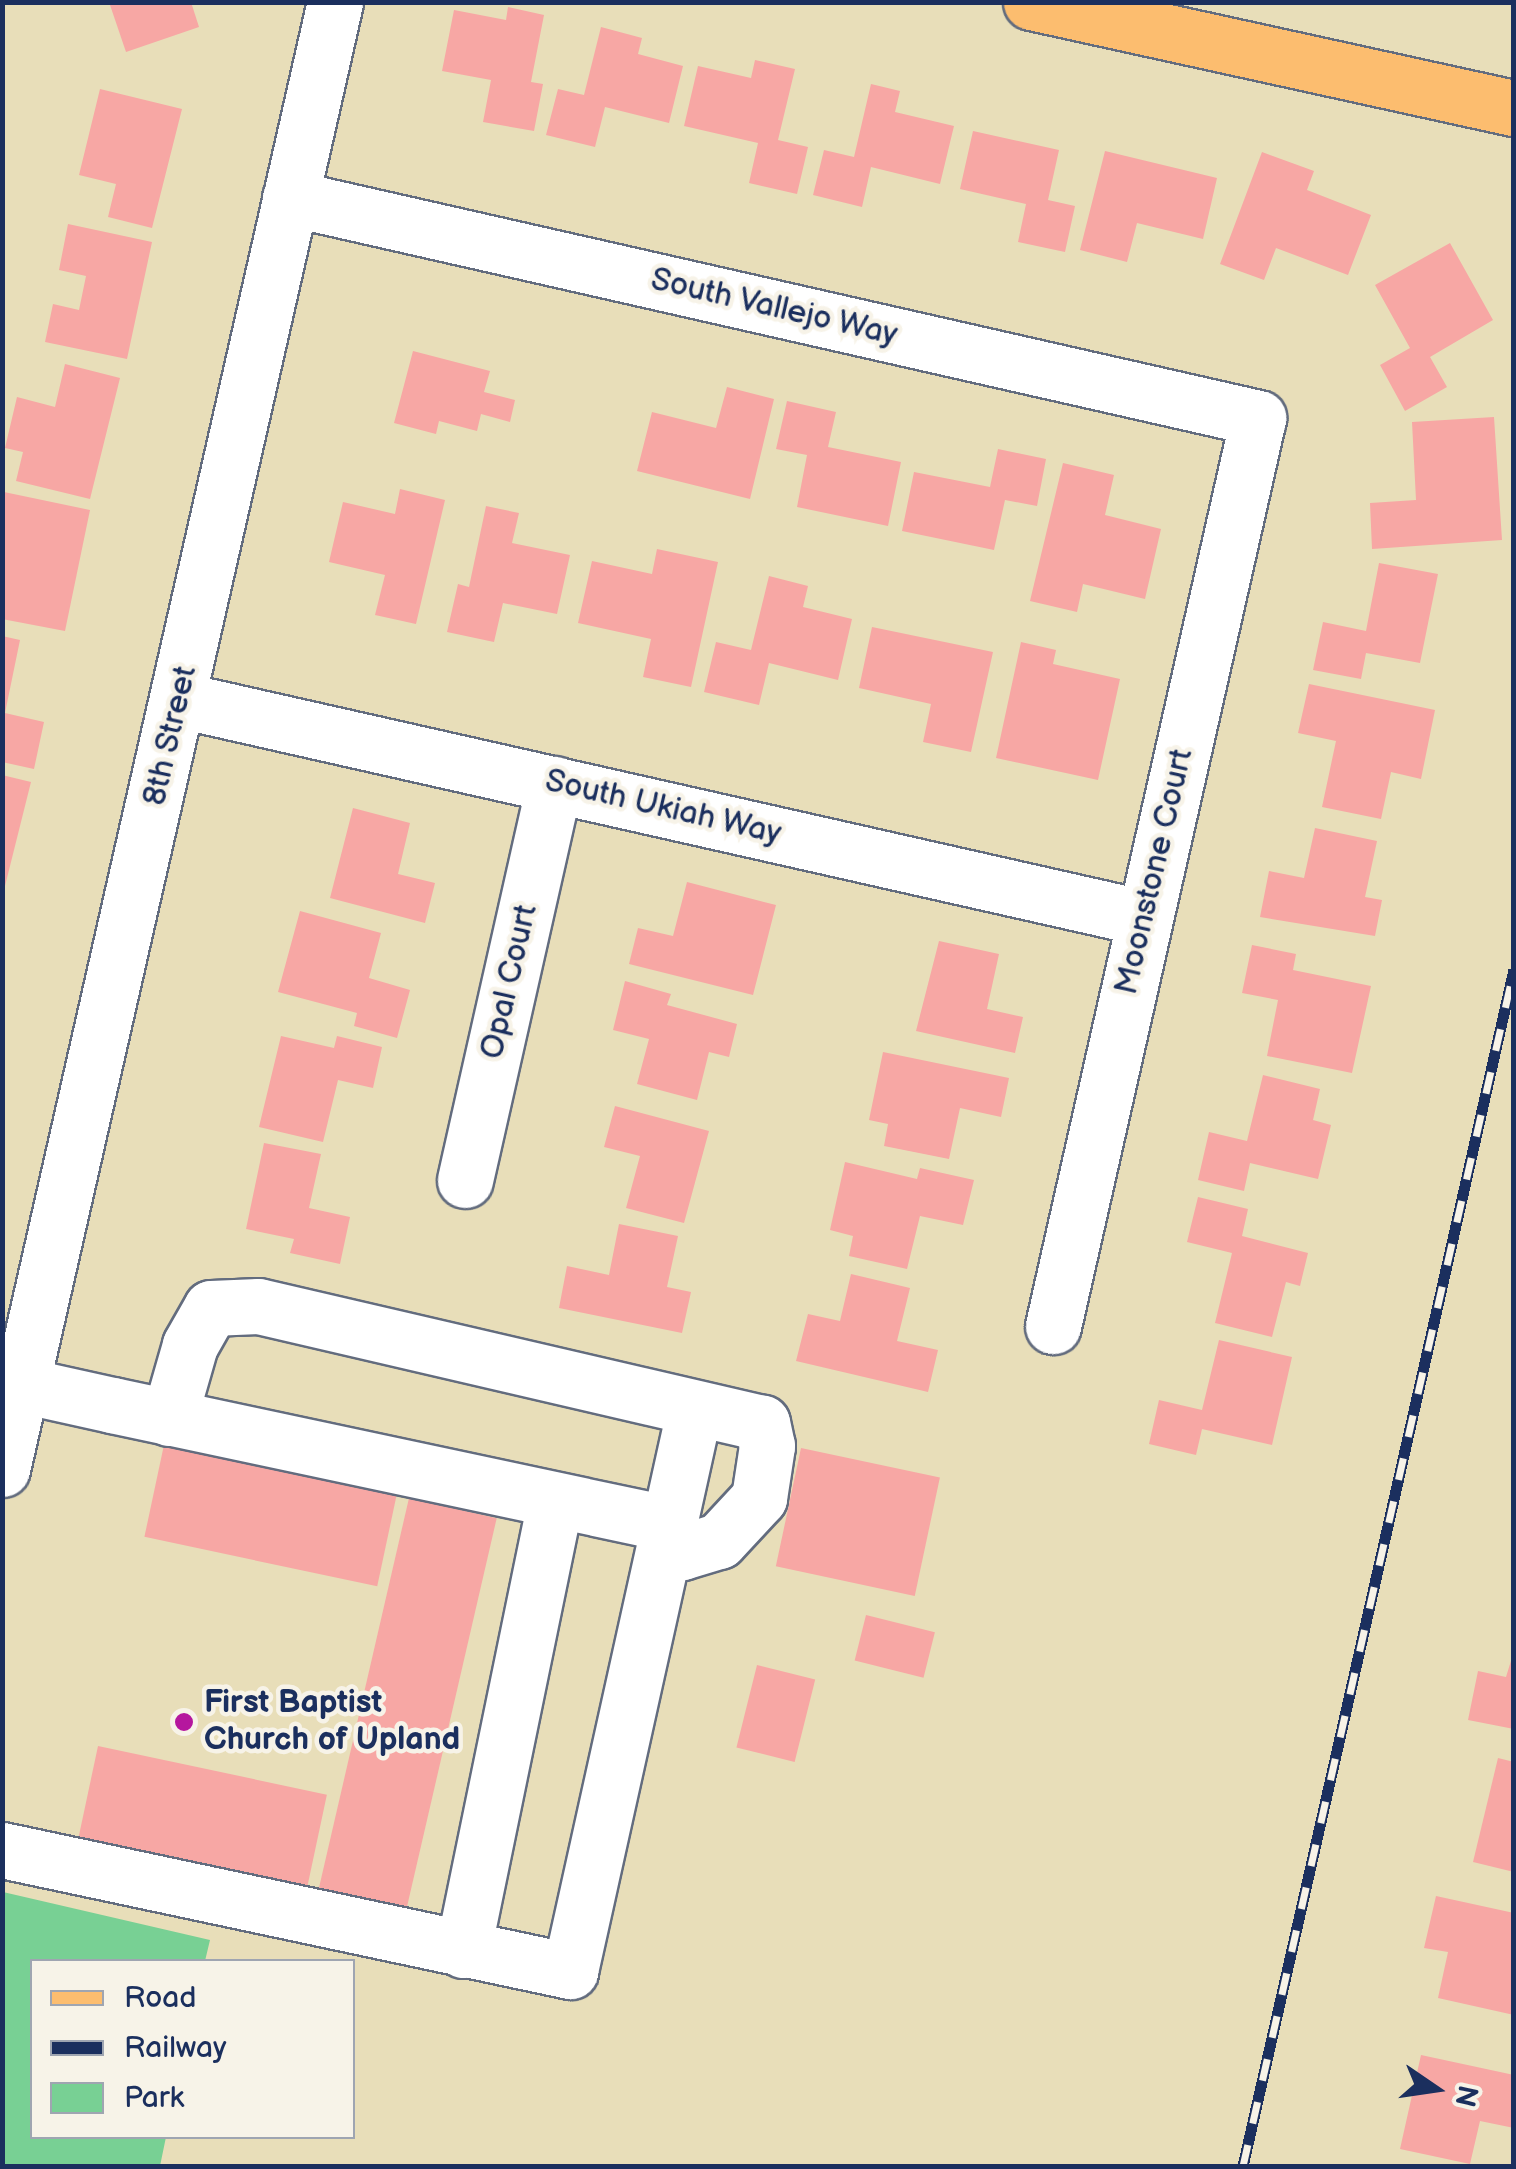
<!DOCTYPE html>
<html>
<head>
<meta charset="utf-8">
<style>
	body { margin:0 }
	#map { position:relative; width:1516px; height:2169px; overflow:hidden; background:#e8deb9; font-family:"Balsamiq Sans",sans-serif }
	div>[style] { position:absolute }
	.green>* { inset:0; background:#78d094 }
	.building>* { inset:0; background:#f7a7a4; transform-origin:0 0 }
	.roads { filter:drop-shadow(2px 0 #636c7e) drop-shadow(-2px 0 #636c7e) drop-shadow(0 2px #636c7e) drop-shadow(0 -2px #636c7e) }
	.minor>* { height:55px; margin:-27.5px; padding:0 27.5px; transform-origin:27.5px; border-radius:27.5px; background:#fff }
	.major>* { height:55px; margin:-27.5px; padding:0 27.5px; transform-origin:27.5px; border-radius:27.5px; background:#fcbd6f }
	.rail>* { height:11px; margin-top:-5.5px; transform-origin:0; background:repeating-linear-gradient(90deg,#f7f3e8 0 22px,#1b2f5e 0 44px); box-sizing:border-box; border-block:2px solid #1b2f5e }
	.dots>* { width:28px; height:28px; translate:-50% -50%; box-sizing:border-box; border:5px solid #f7f3e8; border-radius:50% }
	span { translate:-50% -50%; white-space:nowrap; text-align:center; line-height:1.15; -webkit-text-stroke:9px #f7f3e8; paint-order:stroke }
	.street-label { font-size:32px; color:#1b2f5e }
	.poi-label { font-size:32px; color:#1b2f5e; font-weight:700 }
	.left { translate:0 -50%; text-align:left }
	.frame { position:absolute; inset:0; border:5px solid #1b2f5e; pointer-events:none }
	.legend { position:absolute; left:30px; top:1959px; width:325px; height:180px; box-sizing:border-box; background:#f7f3e8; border:2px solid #9fa5b1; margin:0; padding:12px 18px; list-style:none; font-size:30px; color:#1b2f5e }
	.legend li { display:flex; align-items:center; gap:20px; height:50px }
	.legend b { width:50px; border:2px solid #9fa5b1 }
	.north { position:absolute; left:1386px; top:2039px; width:100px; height:100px; -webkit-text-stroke:8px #f7f3e8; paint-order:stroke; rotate:103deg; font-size:28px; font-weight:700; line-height:40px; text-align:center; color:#1b2f5e }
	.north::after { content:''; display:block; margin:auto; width:35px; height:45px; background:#1b2f5e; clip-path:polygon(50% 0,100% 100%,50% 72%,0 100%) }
</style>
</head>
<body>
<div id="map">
	<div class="green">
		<div style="clip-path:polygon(3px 1892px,210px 1940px,205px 1961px,32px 1962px,32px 2136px,166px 2137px,160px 2166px,3px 2166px)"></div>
	</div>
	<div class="building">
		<div style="clip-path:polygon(109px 2px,191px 2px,199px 27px,126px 52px)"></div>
		<div style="clip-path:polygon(508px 7px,544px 15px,531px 82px,543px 84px,534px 131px,483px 122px,491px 80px,442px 71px,454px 10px,506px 20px)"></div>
		<div style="clip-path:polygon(601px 27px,642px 38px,638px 54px,683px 66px,669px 123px,605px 107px,595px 147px,546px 135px,558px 89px,584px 95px)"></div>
		<div style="clip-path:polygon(755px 60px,795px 69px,778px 140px,808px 147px,797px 194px,749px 183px,758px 143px,684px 126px,698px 66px,751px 78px)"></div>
		<div style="clip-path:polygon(871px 84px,900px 91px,895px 112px,954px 126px,940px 184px,871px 167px,862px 207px,813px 195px,824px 150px,854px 157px)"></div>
		<div style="clip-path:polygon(100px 89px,182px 109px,152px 228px,108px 217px,116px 184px,79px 175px)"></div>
		<div style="clip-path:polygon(973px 131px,1059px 150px,1048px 200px,1075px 206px,1065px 252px,1018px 242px,1026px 204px,960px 189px)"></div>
		<div style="clip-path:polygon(1105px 151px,1217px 178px,1203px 239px,1137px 223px,1127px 262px,1080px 250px)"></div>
		<div style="clip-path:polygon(1262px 152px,1314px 171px,1307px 190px,1371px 215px,1348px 275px,1276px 248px,1264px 280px,1220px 264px)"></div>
		<div style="clip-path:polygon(68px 224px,152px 242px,127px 359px,45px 342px,53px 304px,79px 310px,86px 276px,59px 270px)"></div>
		<div style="clip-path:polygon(1450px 243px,1493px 320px,1430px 357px,1447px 387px,1405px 411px,1380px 365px,1410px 348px,1375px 285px)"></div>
		<div style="clip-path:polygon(413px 351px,490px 371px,484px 392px,515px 400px,510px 422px,481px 414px,477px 431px,439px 421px,436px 434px,394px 423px)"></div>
		<div style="clip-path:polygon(65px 364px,120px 378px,90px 499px,16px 481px,23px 452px,5px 448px,17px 397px,55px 407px)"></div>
		<div style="clip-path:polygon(727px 387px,774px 399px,750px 499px,637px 471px,652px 412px,716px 428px)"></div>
		<div style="clip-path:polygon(787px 401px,836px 412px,828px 447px,901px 462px,888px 526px,797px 507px,807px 455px,776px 449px)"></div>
		<div style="clip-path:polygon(1494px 417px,1502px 540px,1372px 549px,1370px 503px,1416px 500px,1412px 422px)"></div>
		<div style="clip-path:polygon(998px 449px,1046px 459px,1037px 506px,1005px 500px,994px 550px,902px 531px,914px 472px,990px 487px)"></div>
		<div style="clip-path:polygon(1063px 463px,1114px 475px,1105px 515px,1161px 529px,1145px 599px,1083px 584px,1077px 612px,1030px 601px)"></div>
		<div style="clip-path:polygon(400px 489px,445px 500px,416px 624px,375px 615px,385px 575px,329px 562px,343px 502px,395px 514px)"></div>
		<div style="clip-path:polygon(4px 492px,90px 510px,65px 631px,2px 619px)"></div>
		<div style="clip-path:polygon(486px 506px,519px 513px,512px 543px,570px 555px,557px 614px,503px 603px,494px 642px,447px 632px,458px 584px,469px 587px)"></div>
		<div style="clip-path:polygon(657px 549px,718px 562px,691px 687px,643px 677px,651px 639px,578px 623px,592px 561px,652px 574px)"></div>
		<div style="clip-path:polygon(1379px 563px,1438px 574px,1420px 663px,1366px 653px,1361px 679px,1313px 670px,1323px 622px,1366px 631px)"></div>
		<div style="clip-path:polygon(769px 576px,808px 586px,803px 607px,852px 619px,838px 680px,769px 663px,759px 705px,704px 692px,716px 642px,751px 650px)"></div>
		<div style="clip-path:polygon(872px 627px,993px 652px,971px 752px,923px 742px,931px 704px,859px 688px)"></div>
		<div style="clip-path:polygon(2px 636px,20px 640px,5px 713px,44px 722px,34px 769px,2px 762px)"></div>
		<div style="clip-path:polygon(1021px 642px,1056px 650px,1053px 664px,1120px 679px,1098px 780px,996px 758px)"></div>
		<div style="clip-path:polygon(1309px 684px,1435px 710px,1421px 779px,1391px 772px,1381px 819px,1322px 807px,1336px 741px,1298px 733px)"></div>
		<div style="clip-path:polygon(2px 775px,31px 782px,4px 890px,2px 890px)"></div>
		<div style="clip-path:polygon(353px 808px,410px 823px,398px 874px,435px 883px,425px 923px,330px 898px)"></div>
		<div style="clip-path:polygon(1315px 828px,1377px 841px,1365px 897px,1382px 900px,1375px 936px,1260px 917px,1269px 871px,1304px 878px)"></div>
		<div style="clip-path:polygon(687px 882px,776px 905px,753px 995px,629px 964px,638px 928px,673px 936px)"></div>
		<div style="clip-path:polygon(300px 911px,381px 933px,369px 978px,410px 990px,397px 1038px,354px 1026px,357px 1013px,278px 992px)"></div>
		<div style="clip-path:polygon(939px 941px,999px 954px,987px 1009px,1023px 1017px,1015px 1053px,916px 1031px)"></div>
		<div style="clip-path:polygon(1252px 945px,1296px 954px,1293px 970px,1371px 986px,1352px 1073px,1267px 1056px,1278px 1000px,1242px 993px)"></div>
		<div style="clip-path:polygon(625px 981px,671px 994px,667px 1005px,737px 1024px,729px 1057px,709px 1052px,697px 1100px,637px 1084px,649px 1039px,613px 1030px)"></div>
		<div style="clip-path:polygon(281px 1036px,334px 1048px,337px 1036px,382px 1047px,373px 1088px,338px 1080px,323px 1142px,259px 1127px)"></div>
		<div style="clip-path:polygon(883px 1052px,1009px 1078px,1001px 1117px,960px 1108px,949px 1159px,884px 1146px,888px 1124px,869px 1120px)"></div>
		<div style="clip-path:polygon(1263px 1075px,1320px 1089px,1313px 1120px,1331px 1125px,1318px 1179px,1250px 1163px,1244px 1191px,1198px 1180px,1209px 1132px,1247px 1141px)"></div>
		<div style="clip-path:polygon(615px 1106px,709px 1131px,684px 1223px,626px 1208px,640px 1156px,604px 1147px)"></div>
		<div style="clip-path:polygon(264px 1143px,321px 1154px,309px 1208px,350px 1217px,340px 1264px,290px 1253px,294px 1239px,246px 1229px)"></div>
		<div style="clip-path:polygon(845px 1162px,917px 1179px,920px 1168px,974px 1180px,963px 1225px,920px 1216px,907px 1269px,849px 1256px,853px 1236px,830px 1230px)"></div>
		<div style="clip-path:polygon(1198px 1197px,1248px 1209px,1242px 1236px,1308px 1253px,1300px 1286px,1286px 1282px,1272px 1337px,1215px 1323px,1232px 1253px,1187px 1242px)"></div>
		<div style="clip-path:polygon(619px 1224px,678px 1236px,667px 1287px,691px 1292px,682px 1333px,559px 1308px,567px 1266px,609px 1275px)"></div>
		<div style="clip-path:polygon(851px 1274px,910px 1288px,897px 1341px,938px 1350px,928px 1392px,796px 1361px,808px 1314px,840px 1321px)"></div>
		<div style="clip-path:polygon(1219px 1340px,1292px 1357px,1272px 1445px,1202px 1429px,1196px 1455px,1149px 1444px,1159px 1400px,1202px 1410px)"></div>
		<div style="left:165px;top:1440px;width:238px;height:99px;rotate:12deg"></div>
		<div style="left:801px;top:1448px;width:142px;height:121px;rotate:12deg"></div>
		<div style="left:409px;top:1498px;width:90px;height:407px;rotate:13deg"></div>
		<div style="left:866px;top:1615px;width:71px;height:47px;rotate:14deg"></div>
		<div style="clip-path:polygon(1514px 1651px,1514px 1729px,1468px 1720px,1478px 1671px,1506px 1677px)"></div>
		<div style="left:757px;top:1665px;width:60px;height:85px;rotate:14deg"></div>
		<div style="left:98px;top:1746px;width:234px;height:99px;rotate:12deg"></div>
		<div style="clip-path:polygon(1498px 1758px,1514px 1762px,1514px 1872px,1473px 1862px)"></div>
		<div style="clip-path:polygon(1436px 1896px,1514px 1913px,1514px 2015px,1438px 1998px,1448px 1952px,1424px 1948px)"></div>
		<div style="clip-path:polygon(1421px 2055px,1514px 2075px,1514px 2128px,1480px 2121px,1470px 2164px,1400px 2149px)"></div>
	</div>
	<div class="roads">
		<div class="minor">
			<div style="left:290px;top:198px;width:993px;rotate:12.8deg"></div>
			<div style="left:1258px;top:418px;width:931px;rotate:102.72deg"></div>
			<div style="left:180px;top:700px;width:989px;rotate:12.73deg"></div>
			<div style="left:465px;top:1180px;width:406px;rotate:-77.3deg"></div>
			<div style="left:22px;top:1385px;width:92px;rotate:12.5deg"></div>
			<div style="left:112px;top:1405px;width:547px;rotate:12.03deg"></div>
			<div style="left:647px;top:1519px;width:21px;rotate:25deg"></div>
			<div style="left:666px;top:1528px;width:29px;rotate:56deg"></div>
			<div style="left:682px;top:1552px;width:39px;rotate:-17deg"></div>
			<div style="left:719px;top:1541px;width:59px;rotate:-47.1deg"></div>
			<div style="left:759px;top:1498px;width:53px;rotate:-81.3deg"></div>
			<div style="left:767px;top:1446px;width:24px;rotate:-102deg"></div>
			<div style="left:762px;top:1423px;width:517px;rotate:-166.93deg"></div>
			<div style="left:258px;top:1306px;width:47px;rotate:177.6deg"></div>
			<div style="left:211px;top:1308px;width:43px;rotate:119.6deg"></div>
			<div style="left:190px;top:1345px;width:76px;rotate:106deg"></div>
			<div style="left:2px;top:1469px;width:1504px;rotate:-77.21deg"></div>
			<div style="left:2px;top:1850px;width:581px;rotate:12.03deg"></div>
			<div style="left:570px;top:1971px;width:574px;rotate:-77.51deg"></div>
			<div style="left:463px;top:1950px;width:459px;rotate:-78.4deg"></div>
		</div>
		<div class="major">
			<div style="left:1031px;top:2px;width:494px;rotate:12.4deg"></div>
		</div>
	</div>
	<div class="rail">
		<div style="left:1243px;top:2166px;width:1227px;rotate:-77.24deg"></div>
	</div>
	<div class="dots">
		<div style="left:184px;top:1722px;background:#b5179e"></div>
	</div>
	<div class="street-label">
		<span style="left:774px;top:308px;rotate:13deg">South Vallejo Way</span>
		<span style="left:171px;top:736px;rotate:-77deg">8th Street</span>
		<span style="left:663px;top:808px;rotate:13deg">South Ukiah Way</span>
		<span style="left:1155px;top:872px;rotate:-77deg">Moonstone Court</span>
		<span style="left:510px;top:982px;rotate:-77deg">Opal Court</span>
	</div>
	<div class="poi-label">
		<span class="left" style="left:204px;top:1722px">First Baptist<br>Church of Upland</span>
	</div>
	<div class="frame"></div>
	<ul class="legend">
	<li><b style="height:12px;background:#fcbd6f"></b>Road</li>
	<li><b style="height:12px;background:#1b2f5e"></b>Railway</li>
	<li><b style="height:28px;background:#78d094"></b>Park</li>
	</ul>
	<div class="north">N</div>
</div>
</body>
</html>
